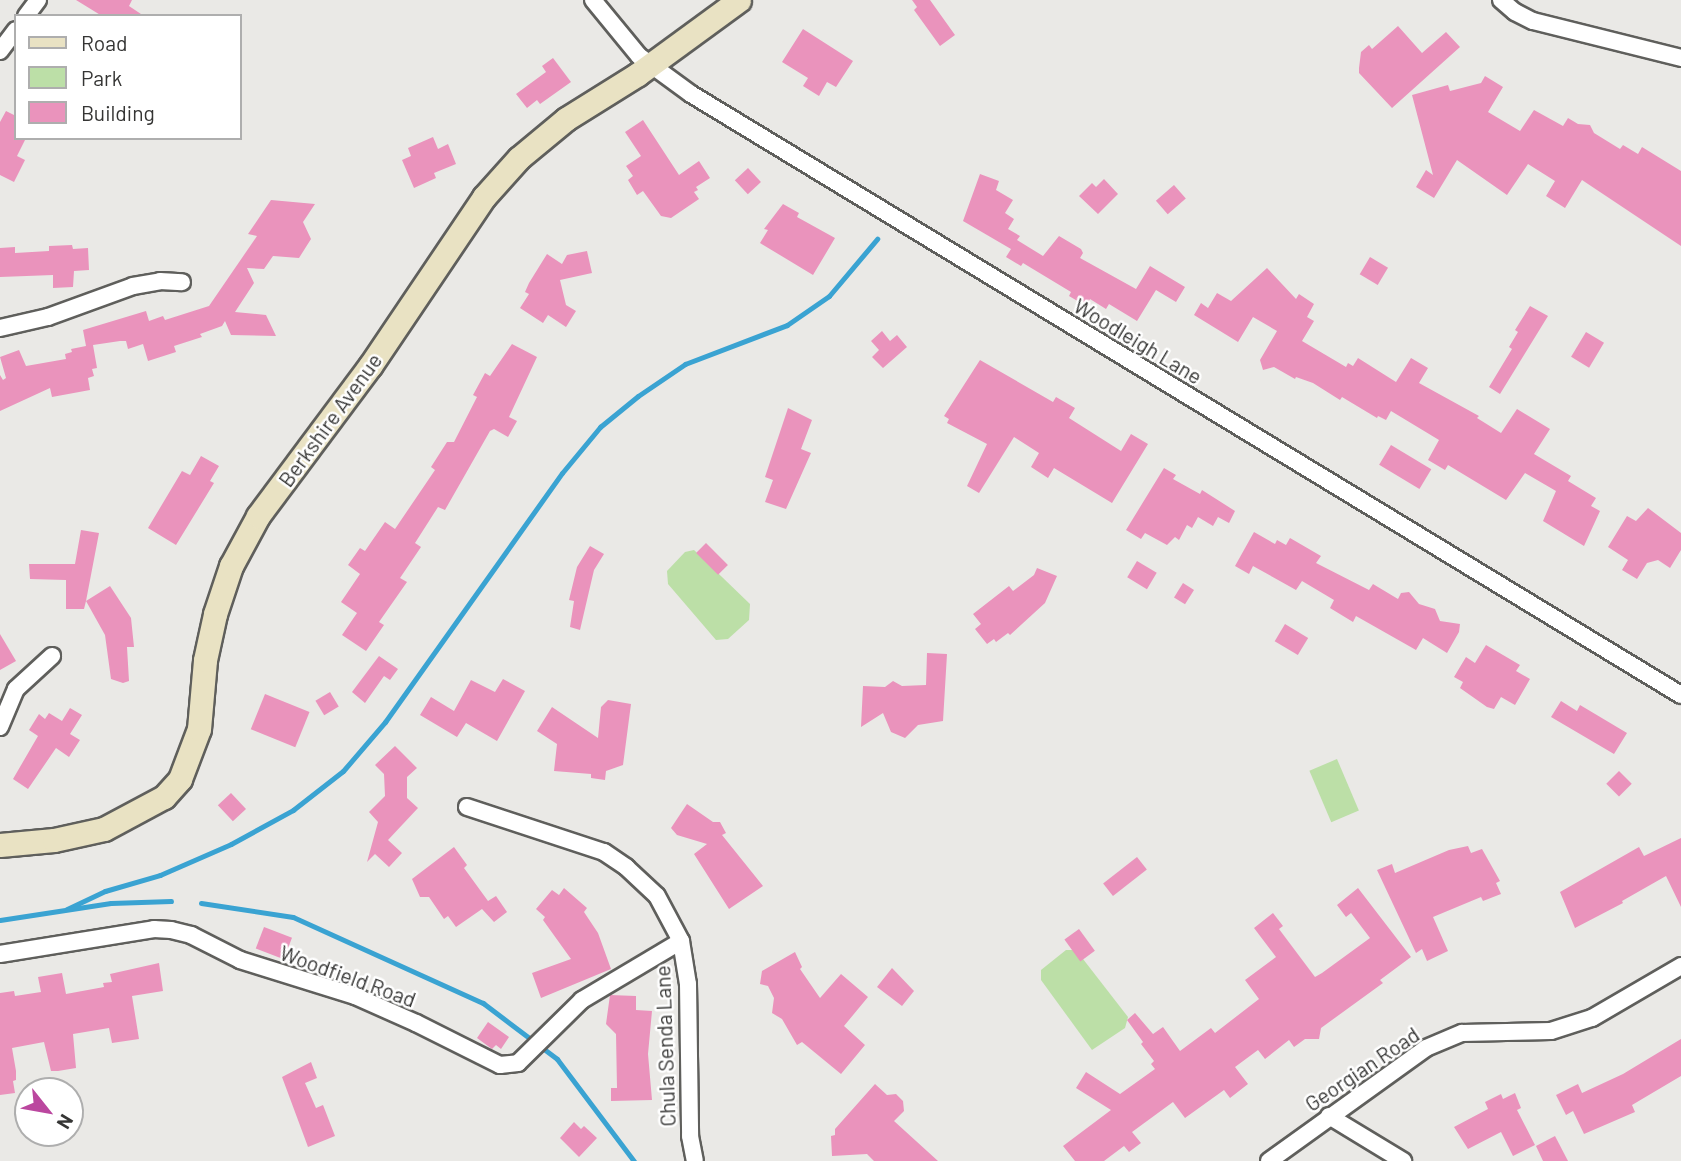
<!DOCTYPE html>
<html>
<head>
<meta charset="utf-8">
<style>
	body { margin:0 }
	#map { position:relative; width:1681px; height:1161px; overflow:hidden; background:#eae9e6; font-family:Barlow,sans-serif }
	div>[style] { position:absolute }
	.green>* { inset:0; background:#bcdfa7; transform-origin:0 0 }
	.stream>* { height:5px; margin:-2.5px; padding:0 2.5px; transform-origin:2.5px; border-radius:2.5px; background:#3aa3d2 }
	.building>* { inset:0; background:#ea93bc; transform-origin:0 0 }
	.roads { filter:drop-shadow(2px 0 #5f5f5c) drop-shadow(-2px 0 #5f5f5c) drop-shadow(0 2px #5f5f5c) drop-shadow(0 -2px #5f5f5c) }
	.street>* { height:16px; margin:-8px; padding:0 8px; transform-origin:8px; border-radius:8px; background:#fff }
	.secondary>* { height:23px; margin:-11.5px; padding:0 11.5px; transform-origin:11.5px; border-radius:11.5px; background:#e9e2c3 }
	span { translate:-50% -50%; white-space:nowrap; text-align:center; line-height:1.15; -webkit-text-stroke:5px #fff; paint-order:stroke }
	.street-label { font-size:21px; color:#353534 }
	.legend { position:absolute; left:14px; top:14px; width:228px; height:126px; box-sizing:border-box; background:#fff; border:2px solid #aeaeae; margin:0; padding:9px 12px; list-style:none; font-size:21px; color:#353534 }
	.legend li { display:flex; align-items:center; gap:14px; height:35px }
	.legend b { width:35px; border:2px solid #aeaeae }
	.north { position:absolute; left:14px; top:1077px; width:70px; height:70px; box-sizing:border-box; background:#fff; border:2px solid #aeaeae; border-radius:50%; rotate:121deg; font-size:19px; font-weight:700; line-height:28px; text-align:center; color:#353534 }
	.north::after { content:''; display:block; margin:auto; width:24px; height:32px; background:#bb479f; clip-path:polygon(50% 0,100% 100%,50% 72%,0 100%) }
</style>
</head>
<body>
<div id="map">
	<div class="green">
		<div style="clip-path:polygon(694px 550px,750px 604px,749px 620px,728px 639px,716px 640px,668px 584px,667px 571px,685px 552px)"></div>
		<div style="left:1337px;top:759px;width:56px;height:30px;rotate:67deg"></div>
		<div style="clip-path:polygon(1066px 950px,1076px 950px,1128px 1017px,1125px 1028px,1092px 1050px,1041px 980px,1041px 970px)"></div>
	</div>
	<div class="stream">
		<div style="left:201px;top:903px;width:93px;rotate:8.7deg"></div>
		<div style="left:293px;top:917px;width:209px;rotate:24.4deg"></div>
		<div style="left:483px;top:1003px;width:93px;rotate:37.1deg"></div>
		<div style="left:557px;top:1059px;width:128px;rotate:53deg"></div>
		<div style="left:67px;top:909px;width:42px;rotate:-25.3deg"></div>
		<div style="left:105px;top:891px;width:57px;rotate:-16.2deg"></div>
		<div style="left:160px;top:875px;width:77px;rotate:-23.6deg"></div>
		<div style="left:231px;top:844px;width:71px;rotate:-28.7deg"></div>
		<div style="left:293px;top:810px;width:63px;rotate:-38deg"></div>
		<div style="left:343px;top:771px;width:65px;rotate:-49.4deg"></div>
		<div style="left:385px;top:722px;width:305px;rotate:-54.6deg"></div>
		<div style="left:562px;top:473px;width:60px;rotate:-50.4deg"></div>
		<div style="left:600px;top:427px;width:49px;rotate:-39.2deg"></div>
		<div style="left:638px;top:396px;width:57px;rotate:-34.2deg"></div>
		<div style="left:685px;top:364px;width:109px;rotate:-20.9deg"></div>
		<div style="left:787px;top:325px;width:51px;rotate:-34.6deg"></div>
		<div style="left:829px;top:296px;width:75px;rotate:-49.9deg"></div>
		<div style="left:0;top:920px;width:112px;rotate:-8.7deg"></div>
		<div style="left:111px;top:903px;width:60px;rotate:-1.9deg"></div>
	</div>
	<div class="building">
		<div style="clip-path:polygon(76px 0,132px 0,129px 6px,144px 16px,102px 16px)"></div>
		<div style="clip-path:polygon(912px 0,930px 0,955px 35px,940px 46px,914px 10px,917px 7px)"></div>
		<div style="clip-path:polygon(1398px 26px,1422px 53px,1446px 32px,1460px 47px,1392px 108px,1359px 73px,1359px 68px,1361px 52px,1369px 45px,1372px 49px)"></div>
		<div style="clip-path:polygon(803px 29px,853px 61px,836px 87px,827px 82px,819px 96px,803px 86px,808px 78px,782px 62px)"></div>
		<div style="clip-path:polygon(553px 58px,571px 82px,540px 104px,537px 100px,527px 108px,516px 94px,546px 72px,542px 66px)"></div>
		<div style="clip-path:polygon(1485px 76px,1503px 87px,1488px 112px,1520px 131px,1534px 110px,1563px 126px,1568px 118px,1578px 124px,1590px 125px,1594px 133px,1620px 149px,1623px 145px,1638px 154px,1642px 147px,1681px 171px,1681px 246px,1582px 180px,1565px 208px,1546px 196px,1555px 181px,1528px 164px,1507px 195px,1457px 160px,1434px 198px,1416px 187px,1426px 170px,1433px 175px,1412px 95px,1448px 85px,1450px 91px,1481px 83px)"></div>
		<div style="clip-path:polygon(6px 111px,16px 116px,16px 138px,26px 138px,17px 156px,25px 160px,14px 182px,0 175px,0 122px)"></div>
		<div style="clip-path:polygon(643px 120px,679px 175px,699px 161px,710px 178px,696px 187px,698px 190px,694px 192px,699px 199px,671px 218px,661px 216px,643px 191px,637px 195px,628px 180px,633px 176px,626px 166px,641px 156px,625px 132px)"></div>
		<div style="clip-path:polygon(433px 137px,438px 149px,448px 144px,456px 164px,434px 173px,436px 178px,414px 188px,402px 160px,411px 156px,408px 148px)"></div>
		<div style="left:748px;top:168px;width:19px;height:18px;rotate:47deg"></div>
		<div style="clip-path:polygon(980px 174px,999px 181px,996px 190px,1013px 200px,1005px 213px,1014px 219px,1008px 229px,1020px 236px,1017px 240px,1043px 256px,1059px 236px,1081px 249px,1083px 253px,1080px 258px,1136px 289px,1150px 266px,1185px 287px,1176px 302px,1156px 290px,1137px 321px,1109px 304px,1106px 309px,1090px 299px,1086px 306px,1069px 296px,1071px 292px,1023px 263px,1021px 266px,1006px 257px,1011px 249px,963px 221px)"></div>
		<div style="clip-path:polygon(1104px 179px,1118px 194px,1098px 214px,1079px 196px,1092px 183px,1096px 187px)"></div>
		<div style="left:1174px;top:185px;width:18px;height:24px;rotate:49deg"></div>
		<div style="clip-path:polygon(271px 200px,315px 204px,303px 222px,311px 239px,299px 258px,273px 256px,264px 269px,247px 268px,254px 283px,235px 312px,266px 315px,276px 336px,231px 335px,225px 321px,222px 326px,200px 334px,202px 337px,174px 346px,176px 352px,148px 361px,143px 344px,128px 349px,126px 341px,120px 341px,93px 345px,97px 368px,92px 369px,94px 376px,88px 378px,90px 390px,52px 397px,50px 388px,0 411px,0 375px,3px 380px,6px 378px,0 357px,19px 350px,26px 366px,66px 359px,65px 354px,72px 352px,71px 349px,86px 346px,83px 330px,146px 311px,149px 321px,163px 316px,165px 320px,209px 306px,257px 236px,248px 234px)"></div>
		<div style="clip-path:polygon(783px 204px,799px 213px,797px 217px,835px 238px,813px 275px,760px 243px,768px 230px,764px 229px)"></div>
		<div style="clip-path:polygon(72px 245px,73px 249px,88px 248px,89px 270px,74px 271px,73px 287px,53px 288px,53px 275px,0 277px,0 248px,15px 247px,15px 253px,49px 251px,49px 246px)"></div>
		<div style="clip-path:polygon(587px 251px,592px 273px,560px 280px,566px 305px,576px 311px,566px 327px,548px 315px,543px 323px,520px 308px,529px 294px,525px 292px,529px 283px,547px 254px,562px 264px,567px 255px)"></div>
		<div style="left:1370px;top:257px;width:21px;height:20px;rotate:31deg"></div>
		<div style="clip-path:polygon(1267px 268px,1296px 299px,1299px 294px,1314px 304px,1307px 317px,1314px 321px,1302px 341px,1346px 367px,1348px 363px,1353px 366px,1358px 358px,1396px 382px,1411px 358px,1428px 368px,1419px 383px,1479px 416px,1477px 418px,1501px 433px,1517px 409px,1550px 429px,1534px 454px,1571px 476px,1568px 481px,1596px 498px,1591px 506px,1600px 511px,1584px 546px,1543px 521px,1556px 491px,1525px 473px,1506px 500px,1448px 465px,1445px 470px,1428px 460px,1439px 440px,1391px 411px,1386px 420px,1378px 416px,1377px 418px,1342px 397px,1340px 400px,1313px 383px,1296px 377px,1295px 379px,1274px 367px,1263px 370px,1260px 360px,1277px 331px,1253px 317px,1238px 342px,1194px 315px,1201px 303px,1208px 308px,1217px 293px,1231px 301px)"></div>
		<div style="clip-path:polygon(1530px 306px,1548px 316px,1500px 394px,1489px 387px,1512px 349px,1509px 347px,1518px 332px,1515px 330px)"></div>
		<div style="clip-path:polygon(882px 331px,890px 341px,897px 335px,907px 347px,883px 368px,872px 357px,879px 350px,871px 341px)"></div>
		<div style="left:1586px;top:332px;width:21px;height:29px;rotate:31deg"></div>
		<div style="clip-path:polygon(512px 344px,537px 357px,509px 417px,517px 421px,508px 437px,494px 429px,490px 431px,445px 510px,438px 507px,415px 543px,421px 547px,400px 578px,407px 582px,379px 622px,384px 625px,366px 651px,342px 635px,357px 613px,341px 602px,360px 574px,348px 565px,360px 548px,365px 551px,385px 522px,395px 529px,435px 470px,431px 467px,447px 442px,454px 442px,477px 397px,473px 395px,485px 373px,490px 376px)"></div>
		<div style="clip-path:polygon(980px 360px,1053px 402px,1056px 397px,1075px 408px,1069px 418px,1121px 451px,1131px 434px,1148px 444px,1112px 503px,1054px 468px,1048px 478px,1031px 467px,1039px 453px,1014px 437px,979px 493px,967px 486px,987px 444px,947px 423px,949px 419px,944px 416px)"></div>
		<div style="clip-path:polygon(788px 408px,812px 420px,801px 449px,811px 453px,786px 509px,765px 502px,773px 480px,765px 477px)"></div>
		<div style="left:1391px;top:445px;width:47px;height:23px;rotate:31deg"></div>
		<div style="clip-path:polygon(201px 456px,219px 466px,210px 481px,214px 483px,176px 545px,148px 528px,182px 471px,190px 475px)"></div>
		<div style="clip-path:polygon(1164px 468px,1176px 475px,1173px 479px,1200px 494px,1202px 490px,1235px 511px,1229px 523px,1218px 517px,1213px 526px,1198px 517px,1192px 528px,1187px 525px,1179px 540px,1175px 537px,1167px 545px,1145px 533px,1141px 539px,1126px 530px)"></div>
		<div style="clip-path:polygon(1648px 508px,1681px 533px,1681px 550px,1670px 568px,1658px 560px,1647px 563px,1637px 579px,1622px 570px,1628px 560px,1608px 547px,1627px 516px,1636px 521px)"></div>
		<div style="clip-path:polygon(81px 530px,99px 533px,86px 601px,110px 586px,131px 618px,134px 647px,127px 647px,129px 681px,123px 683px,111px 679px,105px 635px,86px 601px,84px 609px,66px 609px,66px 580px,30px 579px,29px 564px,75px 564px)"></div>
		<div style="clip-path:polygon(1254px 532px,1275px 544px,1277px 540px,1286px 545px,1290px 538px,1321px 556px,1316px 563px,1369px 590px,1373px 584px,1398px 599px,1401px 593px,1409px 592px,1419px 604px,1435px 609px,1440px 621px,1460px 624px,1459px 632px,1447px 653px,1423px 638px,1416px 650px,1356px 616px,1353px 622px,1330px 608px,1334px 600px,1302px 581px,1296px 590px,1253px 566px,1249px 574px,1235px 566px)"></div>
		<div style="left:706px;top:543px;width:31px;height:14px;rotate:45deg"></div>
		<div style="clip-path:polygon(590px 546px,604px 554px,594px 570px,580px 630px,570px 627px,574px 601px,569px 600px,577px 567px)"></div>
		<div style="left:1137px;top:561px;width:23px;height:19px;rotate:31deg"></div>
		<div style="clip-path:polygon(1037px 568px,1057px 576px,1045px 603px,1010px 635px,1008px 633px,996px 642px,994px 639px,987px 644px,975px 629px,981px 624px,973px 614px,1009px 586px,1013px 591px,1034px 575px)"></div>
		<div style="left:1183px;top:583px;width:13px;height:17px;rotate:32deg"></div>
		<div style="left:1285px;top:624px;width:27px;height:20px;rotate:31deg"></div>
		<div style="clip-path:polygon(0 634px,16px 661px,0 670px)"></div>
		<div style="clip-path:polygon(1486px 645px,1520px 665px,1516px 671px,1530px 679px,1515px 705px,1501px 697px,1494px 709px,1487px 707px,1460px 688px,1463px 682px,1454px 677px,1466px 657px,1475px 663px)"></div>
		<div style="clip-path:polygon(927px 653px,947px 654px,943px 721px,918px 725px,905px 738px,891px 732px,883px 713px,861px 727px,863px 686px,885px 687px,893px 681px,902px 686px,926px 685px)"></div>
		<div style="clip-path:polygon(379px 656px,398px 669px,390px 680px,384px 676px,365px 703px,352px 692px)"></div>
		<div style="clip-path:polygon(503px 679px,525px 691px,497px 741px,466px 723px,457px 737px,420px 715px,431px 697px,454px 711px,471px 680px,495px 692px)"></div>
		<div style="left:330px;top:692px;width:17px;height:17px;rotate:59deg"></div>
		<div style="left:265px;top:694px;width:48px;height:38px;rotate:22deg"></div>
		<div style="clip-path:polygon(608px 700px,631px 704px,623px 765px,606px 771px,605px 780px,591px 778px,591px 774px,554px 771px,557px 744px,537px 731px,552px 707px,598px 738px,601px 707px)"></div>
		<div style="clip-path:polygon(1561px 701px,1577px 711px,1580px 705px,1627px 733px,1614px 754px,1551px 717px)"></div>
		<div style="clip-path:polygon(70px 708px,82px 715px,70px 734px,80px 740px,69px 757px,56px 748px,28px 789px,13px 779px,38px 736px,29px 730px,39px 714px,45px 719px,49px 713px,62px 721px)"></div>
		<div style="clip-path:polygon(395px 746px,417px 768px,407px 777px,407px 798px,418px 808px,388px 840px,402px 853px,389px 867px,375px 854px,367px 862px,378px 822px,369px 812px,385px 796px,384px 774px,375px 765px)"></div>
		<div style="left:1619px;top:771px;width:18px;height:18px;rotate:45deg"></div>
		<div style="left:231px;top:793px;width:22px;height:18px;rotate:47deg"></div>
		<div style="clip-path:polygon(687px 804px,713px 822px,720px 822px,726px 833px,722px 835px,763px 886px,729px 909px,694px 854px,707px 844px,677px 835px,671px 828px)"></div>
		<div style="clip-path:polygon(1681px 838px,1681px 907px,1666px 876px,1622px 901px,1623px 903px,1575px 928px,1560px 892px,1639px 847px,1644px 856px)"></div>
		<div style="clip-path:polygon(1468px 846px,1471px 853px,1482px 849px,1500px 881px,1496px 883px,1501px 894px,1483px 901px,1481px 897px,1433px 917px,1448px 951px,1427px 961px,1422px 949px,1416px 953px,1377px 870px,1392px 864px,1395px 873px,1449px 850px)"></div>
		<div style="clip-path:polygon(454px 847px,467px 865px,464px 868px,488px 901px,496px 896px,507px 912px,494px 922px,482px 909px,456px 927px,448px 916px,444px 919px,429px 897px,420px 897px,412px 879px)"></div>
		<div style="left:1137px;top:857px;width:16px;height:43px;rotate:52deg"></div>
		<div style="clip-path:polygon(564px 888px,587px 908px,584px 912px,598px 933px,611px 969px,541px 998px,532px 973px,571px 959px,543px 920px,545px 917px,536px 909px,552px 890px,559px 895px)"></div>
		<div style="clip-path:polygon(1358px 888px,1411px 957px,1380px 980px,1383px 983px,1321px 1028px,1319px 1039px,1305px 1039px,1294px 1047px,1289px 1040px,1265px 1059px,1258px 1050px,1235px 1067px,1248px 1084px,1230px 1098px,1224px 1090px,1185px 1118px,1173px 1102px,1132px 1132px,1141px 1143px,1129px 1152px,1124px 1146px,1104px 1161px,1075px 1161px,1063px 1146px,1111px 1110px,1076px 1088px,1086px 1072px,1120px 1094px,1155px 1069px,1151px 1064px,1154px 1061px,1141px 1044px,1143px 1042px,1127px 1020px,1135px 1013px,1153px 1034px,1163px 1027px,1180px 1051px,1211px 1028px,1215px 1033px,1259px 999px,1245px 980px,1276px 957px,1254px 928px,1273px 913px,1283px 926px,1279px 929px,1315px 977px,1322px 973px,1370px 938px,1351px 913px,1346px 917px,1337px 905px)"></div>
		<div style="left:264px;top:927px;width:30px;height:23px;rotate:21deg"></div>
		<div style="left:1079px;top:929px;width:27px;height:18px;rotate:54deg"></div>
		<div style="clip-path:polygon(795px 952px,802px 967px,800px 969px,820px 998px,841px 974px,868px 997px,844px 1026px,865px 1045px,841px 1074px,802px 1042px,797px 1045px,782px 1019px,772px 1013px,774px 998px,768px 986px,760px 984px,762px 971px)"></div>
		<div style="clip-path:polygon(159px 963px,163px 991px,132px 996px,139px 1039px,112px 1043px,109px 1028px,73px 1034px,76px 1068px,58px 1071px,51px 1071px,44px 1042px,12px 1048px,16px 1071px,16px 1080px,13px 1081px,15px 1093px,0 1095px,0 993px,14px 991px,15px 996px,41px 992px,38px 977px,62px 973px,66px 994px,104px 987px,103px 983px,112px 982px,110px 974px)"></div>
		<div style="clip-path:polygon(892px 968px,914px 991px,902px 1006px,877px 987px)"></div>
		<div style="clip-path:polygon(610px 995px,636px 996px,636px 1010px,652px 1011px,648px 1054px,652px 1100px,611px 1101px,611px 1088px,617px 1088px,616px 1034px,606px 1024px)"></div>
		<div style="clip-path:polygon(488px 1022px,509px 1037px,501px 1049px,496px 1045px,492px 1049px,477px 1038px)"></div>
		<div style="clip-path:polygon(1681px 1039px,1681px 1076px,1632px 1105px,1635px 1112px,1584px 1134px,1573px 1111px,1566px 1115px,1556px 1095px,1578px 1084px,1582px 1093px,1623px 1074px)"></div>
		<div style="clip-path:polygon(311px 1062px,317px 1078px,305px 1083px,316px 1108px,323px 1105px,335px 1136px,308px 1147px,282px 1077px)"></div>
		<div style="clip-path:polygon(875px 1084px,887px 1095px,896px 1094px,903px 1101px,904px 1111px,894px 1121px,938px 1161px,874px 1161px,867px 1154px,832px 1156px,831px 1136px,835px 1135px,835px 1129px)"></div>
		<div style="clip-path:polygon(1515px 1093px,1521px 1108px,1517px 1110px,1535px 1145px,1513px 1156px,1501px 1132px,1468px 1149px,1454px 1127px,1488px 1109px,1485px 1102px,1501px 1094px,1503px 1099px)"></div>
		<div style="clip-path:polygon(574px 1122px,581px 1129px,584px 1126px,597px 1138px,579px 1157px,560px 1138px)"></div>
		<div style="clip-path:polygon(1555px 1136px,1568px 1161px,1543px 1161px,1536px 1146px)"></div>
	</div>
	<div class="roads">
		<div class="street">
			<div style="left:593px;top:0;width:72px;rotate:50.6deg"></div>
			<div style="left:639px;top:56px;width:64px;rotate:36.2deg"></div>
			<div style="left:691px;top:94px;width:1158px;rotate:31.26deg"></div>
			<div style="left:1501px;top:0;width:18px;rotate:41deg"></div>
			<div style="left:1515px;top:12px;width:20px;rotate:27deg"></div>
			<div style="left:1533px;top:21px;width:153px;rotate:14deg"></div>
			<div style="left:26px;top:16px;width:20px;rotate:-53deg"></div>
			<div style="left:0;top:51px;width:26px;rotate:-53deg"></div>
			<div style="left:0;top:328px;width:49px;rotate:-12.9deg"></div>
			<div style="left:48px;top:317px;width:90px;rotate:-20deg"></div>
			<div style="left:133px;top:286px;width:27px;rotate:-10deg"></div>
			<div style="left:160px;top:281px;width:22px;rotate:3deg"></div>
			<div style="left:0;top:727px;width:41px;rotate:-67.2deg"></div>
			<div style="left:16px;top:689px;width:49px;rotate:-42.5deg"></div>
			<div style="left:467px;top:807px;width:144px;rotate:18.2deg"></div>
			<div style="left:604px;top:852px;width:27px;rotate:34deg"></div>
			<div style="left:626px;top:867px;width:42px;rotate:43.1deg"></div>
			<div style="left:657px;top:896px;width:51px;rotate:61.9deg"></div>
			<div style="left:681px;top:941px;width:44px;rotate:80.8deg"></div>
			<div style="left:688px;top:984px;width:152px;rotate:89.2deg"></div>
			<div style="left:690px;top:1136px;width:25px;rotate:79deg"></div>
			<div style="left:0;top:954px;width:156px;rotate:-9.2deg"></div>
			<div style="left:154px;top:929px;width:17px;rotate:3deg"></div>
			<div style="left:171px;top:930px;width:21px;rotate:14deg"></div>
			<div style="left:191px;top:935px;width:55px;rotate:27deg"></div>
			<div style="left:240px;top:960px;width:121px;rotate:17.4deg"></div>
			<div style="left:355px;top:996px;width:67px;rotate:23.9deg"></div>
			<div style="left:416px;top:1023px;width:94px;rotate:26.6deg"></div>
			<div style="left:500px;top:1065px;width:18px;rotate:-6deg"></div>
			<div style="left:518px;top:1063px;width:90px;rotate:-44.5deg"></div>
			<div style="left:582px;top:1000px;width:115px;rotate:-30.8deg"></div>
			<div style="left:1329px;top:1116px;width:87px;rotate:31.3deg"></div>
			<div style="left:1269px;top:1161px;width:193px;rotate:-35.7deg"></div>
			<div style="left:1426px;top:1048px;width:39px;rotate:-23deg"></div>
			<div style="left:1462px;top:1033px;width:89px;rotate:-1.3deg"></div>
			<div style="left:1551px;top:1031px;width:43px;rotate:-17.6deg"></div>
			<div style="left:1592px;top:1018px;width:103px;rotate:-30.3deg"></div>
		</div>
		<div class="secondary">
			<div style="left:0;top:845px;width:54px;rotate:-5.3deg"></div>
			<div style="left:54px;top:840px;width:51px;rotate:-12.4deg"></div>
			<div style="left:104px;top:829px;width:68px;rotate:-28.1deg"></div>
			<div style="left:164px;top:797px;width:24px;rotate:-48deg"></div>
			<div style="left:180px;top:779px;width:53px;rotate:-69.2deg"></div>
			<div style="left:199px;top:729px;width:69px;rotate:-85deg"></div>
			<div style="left:205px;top:660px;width:47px;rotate:-77.7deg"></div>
			<div style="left:215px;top:614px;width:51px;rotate:-71.6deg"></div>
			<div style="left:231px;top:566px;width:57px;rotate:-61.6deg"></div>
			<div style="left:258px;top:516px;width:187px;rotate:-53.3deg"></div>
			<div style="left:370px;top:366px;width:204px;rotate:-56deg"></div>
			<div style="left:484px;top:197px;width:52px;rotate:-48.1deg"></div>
			<div style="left:519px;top:158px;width:61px;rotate:-39.7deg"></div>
			<div style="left:566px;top:119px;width:85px;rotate:-32deg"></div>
			<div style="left:638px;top:74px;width:125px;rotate:-36.2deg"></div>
		</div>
	</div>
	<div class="street-label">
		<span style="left:1138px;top:341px;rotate:31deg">Woodleigh Lane</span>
		<span style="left:330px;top:420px;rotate:-54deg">Berkshire Avenue</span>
		<span style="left:348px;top:976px;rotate:20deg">Woodfield Road</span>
		<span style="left:665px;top:1046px;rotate:-92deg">Chula Senda Lane</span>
		<span style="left:1362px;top:1069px;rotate:-34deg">Georgian Road</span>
	</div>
	<ul class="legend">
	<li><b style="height:9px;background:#e9e2c3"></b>Road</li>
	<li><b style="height:19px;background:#bcdfa7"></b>Park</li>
	<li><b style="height:19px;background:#ea93bc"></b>Building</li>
	</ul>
	<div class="north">N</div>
</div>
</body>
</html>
